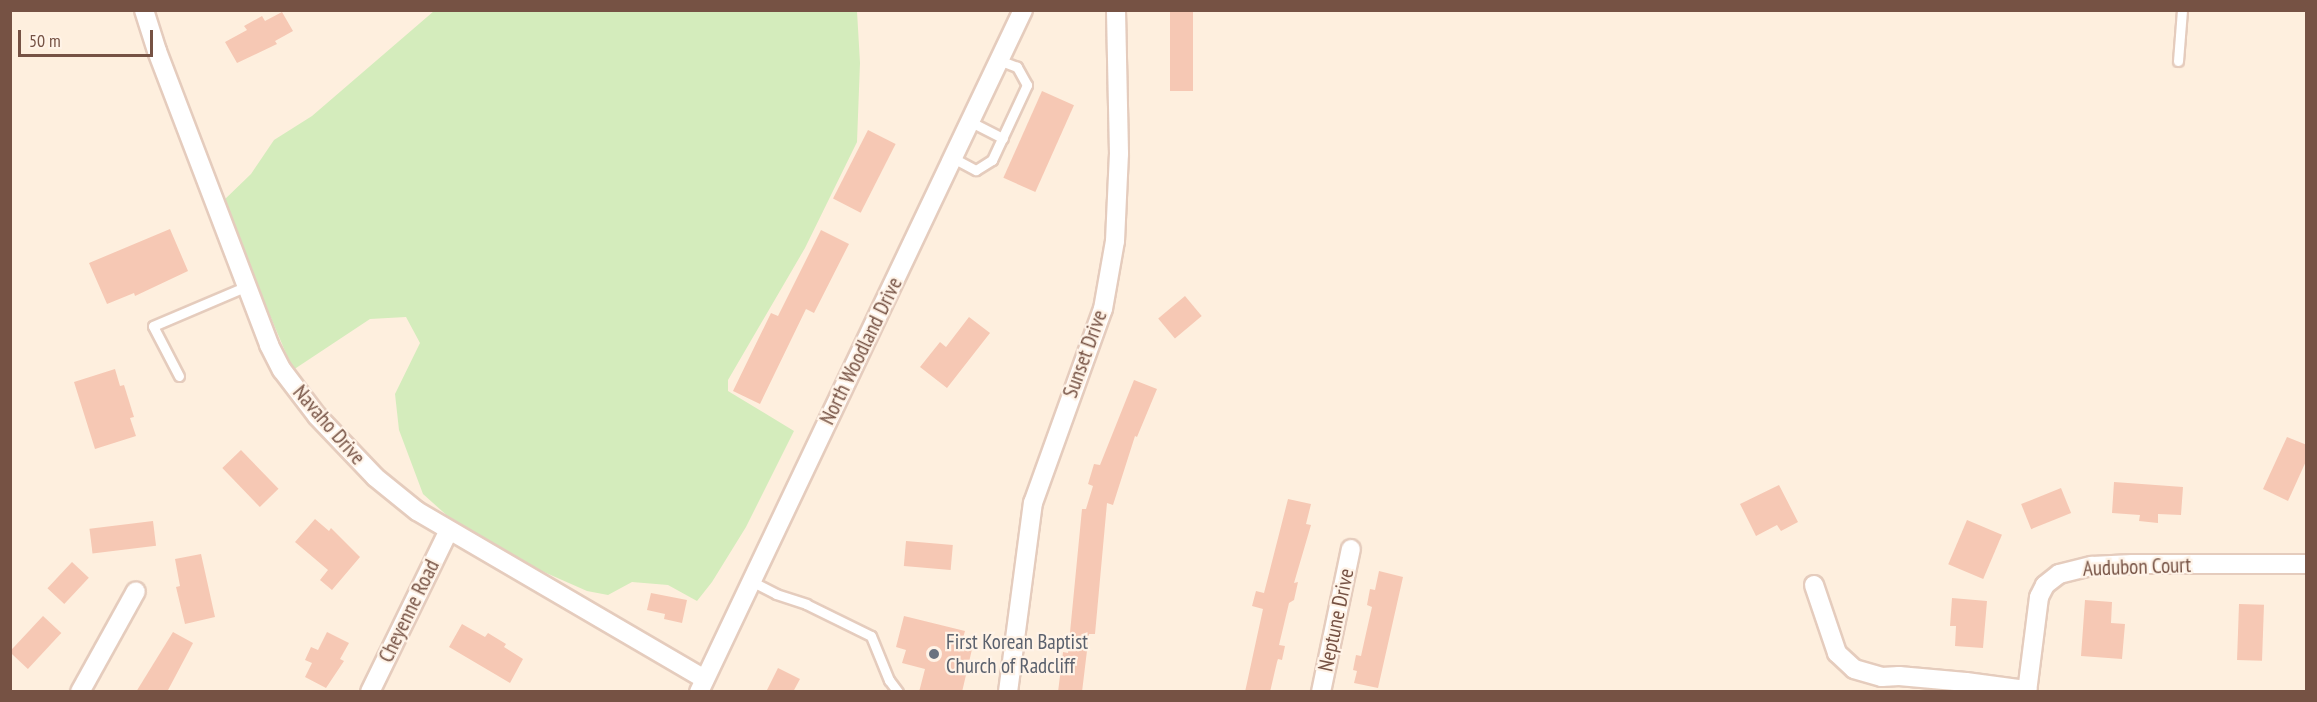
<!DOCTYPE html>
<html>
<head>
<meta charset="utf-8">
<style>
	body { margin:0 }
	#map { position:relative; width:2317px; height:702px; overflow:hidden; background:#feefde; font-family:"PT Sans Narrow",sans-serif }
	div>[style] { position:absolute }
	.green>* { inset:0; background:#d4ecbc }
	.building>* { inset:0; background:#f6c8b4; transform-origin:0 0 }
	.roads { filter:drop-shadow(2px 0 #e5ccbd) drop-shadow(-2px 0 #e5ccbd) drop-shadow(0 2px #e5ccbd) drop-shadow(0 -2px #e5ccbd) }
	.lane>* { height:9px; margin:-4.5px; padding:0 4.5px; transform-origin:4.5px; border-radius:4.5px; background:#fff }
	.street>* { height:18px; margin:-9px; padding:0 9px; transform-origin:9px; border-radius:9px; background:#fff }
	.dots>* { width:16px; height:16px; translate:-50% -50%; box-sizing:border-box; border:3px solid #fff3e7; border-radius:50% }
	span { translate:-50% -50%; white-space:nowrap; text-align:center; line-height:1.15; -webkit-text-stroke:4.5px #fff3e7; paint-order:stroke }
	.street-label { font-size:21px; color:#765244 }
	.worship-label { font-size:21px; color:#5b616d }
	.left { translate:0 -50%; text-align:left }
	.frame { position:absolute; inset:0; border:12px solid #765244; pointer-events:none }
	.scale { position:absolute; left:18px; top:30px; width:135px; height:27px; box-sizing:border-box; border:3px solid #765244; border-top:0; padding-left:8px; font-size:18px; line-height:21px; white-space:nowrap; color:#765244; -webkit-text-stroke:4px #fff3e7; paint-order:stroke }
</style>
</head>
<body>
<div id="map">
	<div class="green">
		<div style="clip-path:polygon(434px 11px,857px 11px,860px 63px,857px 142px,805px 248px,728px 380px,728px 391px,794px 431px,746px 527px,712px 582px,697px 601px,668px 585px,632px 582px,608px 595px,587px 591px,528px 565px,461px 528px,423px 494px,399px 430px,395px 394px,420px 343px,406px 317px,370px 319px,293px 370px,222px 202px,251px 174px,274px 140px,312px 116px)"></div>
	</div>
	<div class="building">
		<div style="left:1170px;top:10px;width:23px;height:81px"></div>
		<div style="clip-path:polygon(282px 12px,293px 31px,275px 41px,277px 44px,237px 63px,225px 42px,247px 30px,244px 26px,262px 16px,265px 21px)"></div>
		<div style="left:1042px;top:91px;width:35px;height:95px;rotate:24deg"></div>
		<div style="left:868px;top:130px;width:31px;height:77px;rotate:27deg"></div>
		<div style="clip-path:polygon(170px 229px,188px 271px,135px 296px,134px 293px,107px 304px,89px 263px)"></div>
		<div style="clip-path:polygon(821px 230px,849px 244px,814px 313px,806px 309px,760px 404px,733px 391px,771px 313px,778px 316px)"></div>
		<div style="left:1185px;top:296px;width:26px;height:35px;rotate:50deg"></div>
		<div style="clip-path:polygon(969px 317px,990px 333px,947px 388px,920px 367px,940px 342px,946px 347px)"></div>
		<div style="clip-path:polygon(115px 369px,120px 386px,124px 385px,134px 417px,130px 418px,136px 436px,95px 449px,74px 382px)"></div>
		<div style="clip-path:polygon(1134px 380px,1157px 389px,1137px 437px,1135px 436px,1113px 505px,1107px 503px,1095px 634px,1089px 634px,1082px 692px,1058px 692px,1063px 652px,1068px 653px,1082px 509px,1086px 509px,1093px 486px,1088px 484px,1094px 464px,1100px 465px)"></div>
		<div style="clip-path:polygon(2287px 437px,2307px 445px,2307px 459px,2288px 501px,2263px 489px)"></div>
		<div style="left:241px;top:450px;width:54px;height:26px;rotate:46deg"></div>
		<div style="clip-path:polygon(2114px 482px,2183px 487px,2181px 515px,2158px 514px,2158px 523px,2139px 521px,2140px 515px,2112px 513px)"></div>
		<div style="clip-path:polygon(1779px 485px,1798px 522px,1781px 531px,1777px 525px,1756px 536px,1740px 504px)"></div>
		<div style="left:2061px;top:488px;width:27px;height:43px;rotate:68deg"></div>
		<div style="clip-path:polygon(1288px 499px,1311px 504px,1306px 524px,1311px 525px,1294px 583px,1298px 582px,1294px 600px,1289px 603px,1279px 645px,1285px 646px,1282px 660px,1278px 659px,1277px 662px,1270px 692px,1245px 692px,1263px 609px,1252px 606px,1256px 591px,1264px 593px)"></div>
		<div style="clip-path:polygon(315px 519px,329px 531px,331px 528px,360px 557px,332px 590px,320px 580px,328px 570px,295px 542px)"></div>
		<div style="left:1967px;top:520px;width:38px;height:48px;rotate:23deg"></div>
		<div style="left:153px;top:521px;width:25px;height:64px;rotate:83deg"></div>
		<div style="left:906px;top:541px;width:47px;height:25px;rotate:5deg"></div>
		<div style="clip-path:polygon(201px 554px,215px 617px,185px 624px,176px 587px,180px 586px,175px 559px)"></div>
		<div style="left:72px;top:562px;width:23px;height:36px;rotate:43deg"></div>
		<div style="clip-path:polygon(1379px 571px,1403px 577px,1378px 688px,1354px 683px,1357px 671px,1353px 670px,1356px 655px,1361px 656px,1365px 638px,1372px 607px,1367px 605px,1370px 589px,1375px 590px)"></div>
		<div style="clip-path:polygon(651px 593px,687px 600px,682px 623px,664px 619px,665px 614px,647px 610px)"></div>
		<div style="clip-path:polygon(1952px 598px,1987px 601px,1983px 648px,1955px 646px,1956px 626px,1950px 626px)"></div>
		<div style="clip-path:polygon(2085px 600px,2112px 602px,2111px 623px,2125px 624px,2122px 659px,2081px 656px)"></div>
		<div style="left:2239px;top:604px;width:25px;height:56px;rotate:2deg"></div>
		<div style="left:43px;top:616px;width:25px;height:49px;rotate:43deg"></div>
		<div style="clip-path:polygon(904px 616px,965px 631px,963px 638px,973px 645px,962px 692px,919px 692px,925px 669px,902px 663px,906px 650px,896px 647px)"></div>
		<div style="clip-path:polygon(462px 624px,485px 637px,488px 633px,506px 644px,504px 647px,523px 659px,510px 683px,449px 647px)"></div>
		<div style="clip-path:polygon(173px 632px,193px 643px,167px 692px,136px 692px)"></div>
		<div style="clip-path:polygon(327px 632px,349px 643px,340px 659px,344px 661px,326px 688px,305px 677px,312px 663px,305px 660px,311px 647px,318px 650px)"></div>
		<div style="clip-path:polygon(778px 668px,800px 679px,793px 692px,766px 692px)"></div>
	</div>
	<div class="roads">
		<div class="lane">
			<div style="left:2178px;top:61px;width:51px;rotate:-85.5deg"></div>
			<div style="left:969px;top:121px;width:38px;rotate:27deg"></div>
			<div style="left:953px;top:158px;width:26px;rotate:28deg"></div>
			<div style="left:976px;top:170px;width:19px;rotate:-32deg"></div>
			<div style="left:992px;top:160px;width:83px;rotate:-65deg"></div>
			<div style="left:1027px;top:85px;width:21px;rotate:-119deg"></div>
			<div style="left:1017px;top:67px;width:19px;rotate:-159deg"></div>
			<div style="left:179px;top:376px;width:56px;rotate:-117.5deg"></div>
			<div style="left:153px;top:326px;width:100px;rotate:-23deg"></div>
			<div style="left:751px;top:581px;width:28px;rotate:27deg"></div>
			<div style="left:776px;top:594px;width:32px;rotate:18deg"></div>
			<div style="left:806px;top:604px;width:72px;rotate:26.2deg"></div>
			<div style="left:871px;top:636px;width:48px;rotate:67.8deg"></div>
			<div style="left:889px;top:680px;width:15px;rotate:53deg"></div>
		</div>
		<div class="street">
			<div style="left:144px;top:10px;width:43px;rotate:72.4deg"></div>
			<div style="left:157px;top:51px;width:315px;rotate:69.1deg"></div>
			<div style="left:269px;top:345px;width:28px;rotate:63deg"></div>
			<div style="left:282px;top:370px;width:58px;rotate:52.7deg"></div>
			<div style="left:317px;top:416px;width:84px;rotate:46.4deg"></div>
			<div style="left:375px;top:477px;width:54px;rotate:39deg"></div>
			<div style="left:417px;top:511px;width:333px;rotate:30.3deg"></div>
			<div style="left:1814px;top:585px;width:72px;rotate:71.3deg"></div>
			<div style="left:1837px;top:653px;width:23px;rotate:43deg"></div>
			<div style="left:1854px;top:669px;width:29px;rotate:16deg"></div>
			<div style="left:1882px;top:677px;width:17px;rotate:-3deg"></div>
			<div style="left:1899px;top:676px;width:67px;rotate:5.1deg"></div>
			<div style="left:1966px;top:682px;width:62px;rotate:7.5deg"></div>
			<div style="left:80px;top:692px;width:115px;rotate:-61deg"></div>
			<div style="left:370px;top:692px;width:178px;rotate:-64deg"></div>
			<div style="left:699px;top:692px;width:755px;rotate:-64.59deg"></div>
			<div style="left:1008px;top:692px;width:191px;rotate:-82.5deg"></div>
			<div style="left:1033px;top:503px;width:206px;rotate:-70.2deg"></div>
			<div style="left:1103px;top:309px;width:69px;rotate:-80deg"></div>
			<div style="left:1115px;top:241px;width:87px;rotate:-87.4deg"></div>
			<div style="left:1119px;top:154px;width:144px;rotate:-91.2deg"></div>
			<div style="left:1321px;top:692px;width:146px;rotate:-78.2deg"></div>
			<div style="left:2027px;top:692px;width:96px;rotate:-82.8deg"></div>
			<div style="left:2039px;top:597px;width:13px;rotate:-63deg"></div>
			<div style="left:2045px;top:585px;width:18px;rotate:-38deg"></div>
			<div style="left:2059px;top:574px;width:34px;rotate:-14deg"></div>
			<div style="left:2092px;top:566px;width:40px;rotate:-2.9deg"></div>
			<div style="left:2132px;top:564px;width:174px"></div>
		</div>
	</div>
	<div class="dots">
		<div style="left:934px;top:654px;background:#6b7280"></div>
	</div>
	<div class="street-label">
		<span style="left:861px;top:351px;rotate:-64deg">North Woodland Drive</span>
		<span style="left:1085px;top:354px;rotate:-70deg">Sunset Drive</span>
		<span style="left:329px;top:425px;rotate:49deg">Navaho Drive</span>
		<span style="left:2137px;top:567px;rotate:-2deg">Audubon Court</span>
		<span style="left:409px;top:611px;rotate:-64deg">Cheyenne Road</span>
		<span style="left:1336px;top:620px;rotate:-78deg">Neptune Drive</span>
	</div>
	<div class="worship-label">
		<span class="left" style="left:946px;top:654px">First Korean Baptist<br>Church of Radcliff</span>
	</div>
	<div class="frame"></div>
	<div class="scale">50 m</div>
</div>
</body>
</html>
